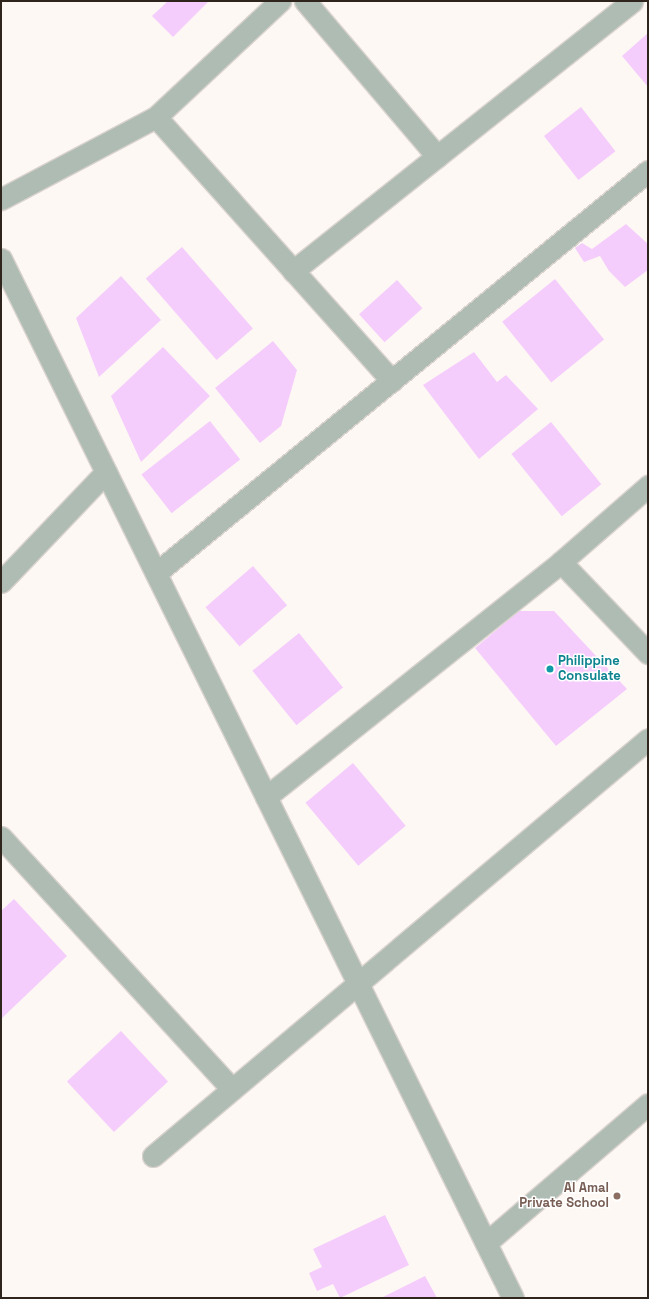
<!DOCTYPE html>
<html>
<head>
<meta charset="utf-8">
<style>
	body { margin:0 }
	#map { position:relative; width:649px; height:1299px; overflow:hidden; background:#fef8f4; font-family:"Space Grotesk",sans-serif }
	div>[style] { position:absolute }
	.building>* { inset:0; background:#f5cdfc; transform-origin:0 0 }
	.roads { filter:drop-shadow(1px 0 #d9d2cd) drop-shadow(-1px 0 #d9d2cd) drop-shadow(0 1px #d9d2cd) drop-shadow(0 -1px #d9d2cd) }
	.street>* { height:21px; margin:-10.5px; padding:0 10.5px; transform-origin:10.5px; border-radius:10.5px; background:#aebcb4 }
	.dots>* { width:11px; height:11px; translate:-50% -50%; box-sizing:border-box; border:2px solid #fff; border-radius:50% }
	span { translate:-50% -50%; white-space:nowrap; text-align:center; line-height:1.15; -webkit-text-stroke:3px #fff; paint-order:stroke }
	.culture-label { font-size:13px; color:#0d838f; font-weight:700 }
	.left { translate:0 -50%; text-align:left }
	.education-label { font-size:13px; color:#785e54; font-weight:700 }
	.right { translate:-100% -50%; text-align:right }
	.frame { position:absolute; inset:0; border:2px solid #30251d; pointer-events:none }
</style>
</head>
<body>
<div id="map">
	<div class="building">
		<div style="clip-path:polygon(168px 1px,209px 1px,173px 37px,152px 16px)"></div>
		<div style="clip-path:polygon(648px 33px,648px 87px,622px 56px)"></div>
		<div style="left:581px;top:107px;width:56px;height:47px;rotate:52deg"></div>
		<div style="clip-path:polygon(626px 224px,648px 244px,648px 270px,625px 287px,609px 271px,600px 256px,584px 262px,575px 248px,582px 243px,592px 249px)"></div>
		<div style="left:182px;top:247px;width:108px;height:48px;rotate:49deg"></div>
		<div style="clip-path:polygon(121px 276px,161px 320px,99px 377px,76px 318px)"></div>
		<div style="left:555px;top:279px;width:78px;height:68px;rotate:51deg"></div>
		<div style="left:397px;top:280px;width:38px;height:51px;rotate:48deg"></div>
		<div style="clip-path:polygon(273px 341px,297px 370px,281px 426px,260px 443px,215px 388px)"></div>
		<div style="clip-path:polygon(163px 347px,210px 396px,141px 462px,111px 396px)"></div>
		<div style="clip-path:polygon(474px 352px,497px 382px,506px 375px,538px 409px,479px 459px,423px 385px)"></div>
		<div style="left:210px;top:421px;width:49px;height:87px;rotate:52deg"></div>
		<div style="left:551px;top:422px;width:80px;height:51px;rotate:51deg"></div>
		<div style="left:253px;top:566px;width:52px;height:63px;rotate:49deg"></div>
		<div style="clip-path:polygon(519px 611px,554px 611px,627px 689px,556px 746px,475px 648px)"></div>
		<div style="left:299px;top:633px;width:70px;height:60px;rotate:51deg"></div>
		<div style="left:353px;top:763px;width:82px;height:62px;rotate:50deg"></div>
		<div style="clip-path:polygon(14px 899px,67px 956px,1px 1019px,1px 911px)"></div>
		<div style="left:121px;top:1031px;width:69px;height:74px;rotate:47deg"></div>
		<div style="clip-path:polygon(385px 1215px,409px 1265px,340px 1298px,333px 1284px,317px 1291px,309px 1273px,322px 1267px,313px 1249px)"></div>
		<div style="clip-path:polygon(425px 1276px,437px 1298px,381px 1298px)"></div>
	</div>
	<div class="roads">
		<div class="street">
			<div style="left:305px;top:1px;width:204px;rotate:49.6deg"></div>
			<div style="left:156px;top:117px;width:354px;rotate:48.2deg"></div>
			<div style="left:1px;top:199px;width:175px;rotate:-27.9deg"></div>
			<div style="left:156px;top:117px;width:170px;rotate:-43.1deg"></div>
			<div style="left:1px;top:259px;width:1158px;rotate:63.77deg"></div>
			<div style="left:293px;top:271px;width:433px;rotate:-38.5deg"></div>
			<div style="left:561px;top:562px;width:126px;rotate:46.3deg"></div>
			<div style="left:156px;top:573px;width:635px;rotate:-39.25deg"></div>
			<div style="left:1px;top:582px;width:152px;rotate:-46.3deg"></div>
			<div style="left:266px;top:797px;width:377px;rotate:-38.5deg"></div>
			<div style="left:561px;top:562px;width:116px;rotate:-41.1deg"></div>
			<div style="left:1px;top:837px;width:342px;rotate:47.5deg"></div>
			<div style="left:153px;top:1156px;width:647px;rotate:-40.11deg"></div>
			<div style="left:486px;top:1243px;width:213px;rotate:-40.6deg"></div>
		</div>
	</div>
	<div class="dots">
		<div style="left:550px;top:669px;background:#0f9aa8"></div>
		<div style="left:617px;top:1196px;background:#8d6e63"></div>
	</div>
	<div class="culture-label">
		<span class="left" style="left:558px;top:669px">Philippine<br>Consulate</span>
	</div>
	<div class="education-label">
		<span class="right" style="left:609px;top:1196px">Al Amal<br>Private School</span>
	</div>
	<div class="frame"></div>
</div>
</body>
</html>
